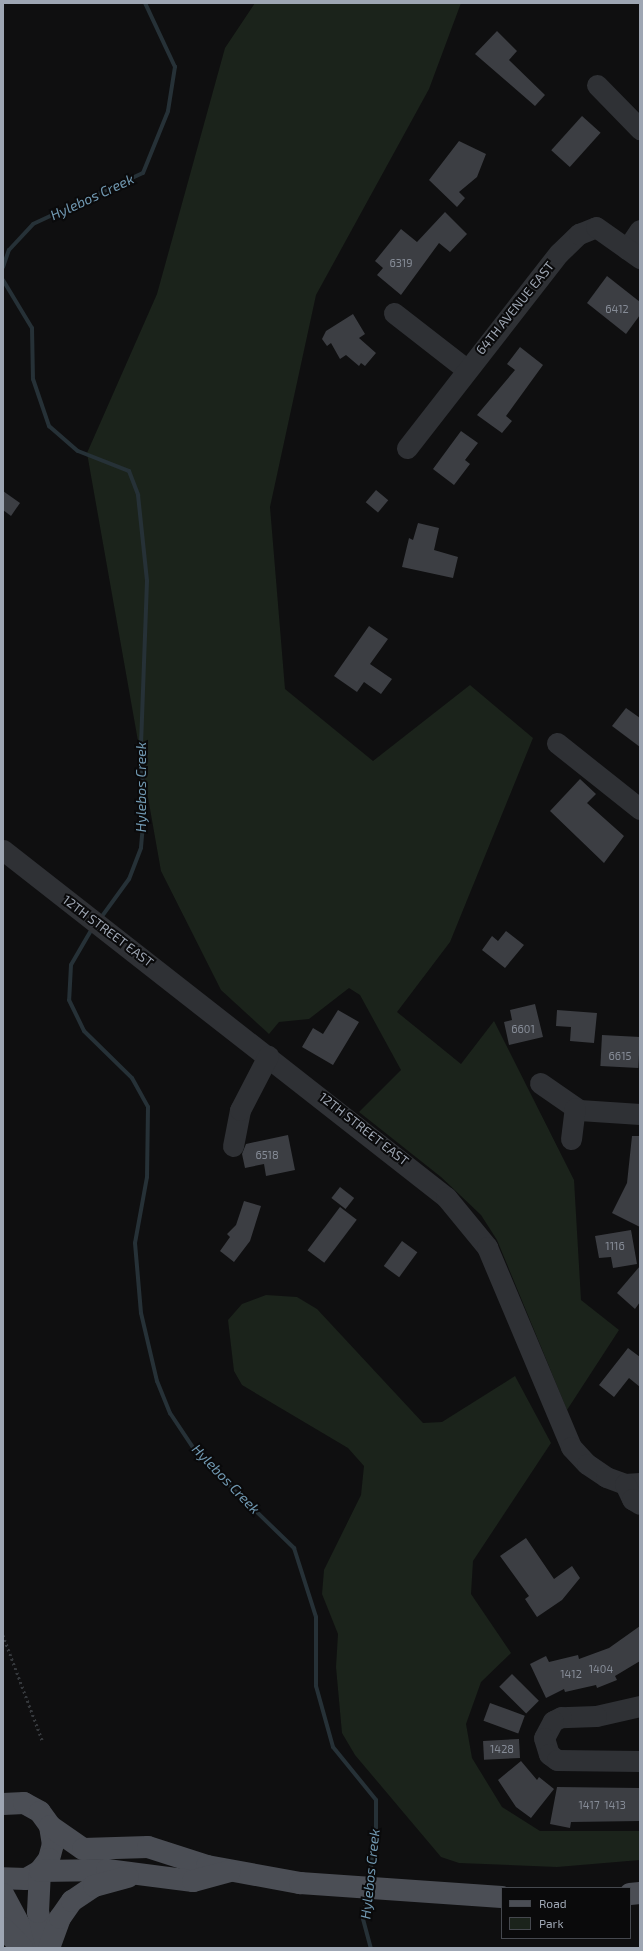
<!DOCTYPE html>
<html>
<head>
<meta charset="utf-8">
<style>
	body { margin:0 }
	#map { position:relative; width:643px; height:1951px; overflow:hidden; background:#0f0f10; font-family:"Exo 2",sans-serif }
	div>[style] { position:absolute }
	.green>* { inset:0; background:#1b231b }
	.stream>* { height:4px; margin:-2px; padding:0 2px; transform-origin:2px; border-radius:2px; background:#263137 }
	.building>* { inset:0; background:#3c3e43; transform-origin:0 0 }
	.path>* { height:2.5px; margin-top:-1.25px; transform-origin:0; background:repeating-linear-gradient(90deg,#35383c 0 2px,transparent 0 5px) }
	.minor>* { height:21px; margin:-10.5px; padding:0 10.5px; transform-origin:10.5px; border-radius:10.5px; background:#2f3135 }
	.major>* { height:22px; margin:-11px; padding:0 11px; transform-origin:11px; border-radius:11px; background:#4b4e55 }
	span { translate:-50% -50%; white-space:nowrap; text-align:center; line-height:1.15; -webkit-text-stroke:4px #0a0a0b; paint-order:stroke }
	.number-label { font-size:11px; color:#868c97 }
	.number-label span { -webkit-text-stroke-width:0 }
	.street-label { font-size:13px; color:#9ea6b3 }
	.water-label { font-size:14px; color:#7199b2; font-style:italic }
	.frame { position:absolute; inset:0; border:4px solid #9ea6b3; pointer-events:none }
	.legend { position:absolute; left:501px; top:1887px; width:130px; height:52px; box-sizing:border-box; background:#0a0a0b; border:1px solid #45484e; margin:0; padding:5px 7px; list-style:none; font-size:12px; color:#9ea6b3 }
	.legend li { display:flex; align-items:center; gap:8px; height:20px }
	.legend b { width:20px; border:1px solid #45484e }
</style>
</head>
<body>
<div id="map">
	<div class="green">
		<div style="clip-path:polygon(255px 3px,461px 3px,429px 89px,316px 295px,270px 507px,285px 689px,373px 761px,470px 685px,533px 738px,450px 942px,397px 1012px,461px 1064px,494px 1021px,574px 1180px,581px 1300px,619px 1330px,567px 1410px,497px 1240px,481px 1215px,441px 1177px,359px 1112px,401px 1070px,360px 995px,349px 988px,309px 1019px,279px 1022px,269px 1034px,221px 990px,161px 871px,87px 453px,157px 294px,225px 48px)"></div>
		<div style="clip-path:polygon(266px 1295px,297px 1297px,317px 1309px,423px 1423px,442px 1422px,515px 1376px,551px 1443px,473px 1561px,471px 1594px,511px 1653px,481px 1682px,466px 1724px,472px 1758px,502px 1807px,540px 1831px,640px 1831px,640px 1860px,557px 1867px,459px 1863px,441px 1857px,355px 1755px,342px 1733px,336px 1667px,338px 1634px,322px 1594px,324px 1570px,361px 1495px,364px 1466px,348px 1448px,242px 1385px,234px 1371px,228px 1320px,242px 1304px)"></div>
	</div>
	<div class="stream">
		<div style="left:3px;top:267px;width:18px;rotate:-71deg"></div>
		<div style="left:9px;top:250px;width:35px;rotate:-47deg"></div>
		<div style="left:33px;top:224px;width:121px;rotate:-24.9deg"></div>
		<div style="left:143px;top:173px;width:67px;rotate:-68deg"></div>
		<div style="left:168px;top:111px;width:45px;rotate:-81deg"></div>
		<div style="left:175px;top:67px;width:71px;rotate:-115.1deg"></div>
		<div style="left:3px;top:280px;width:56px;rotate:58.9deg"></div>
		<div style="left:32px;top:328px;width:51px;rotate:88.9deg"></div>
		<div style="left:33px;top:379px;width:50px;rotate:71.2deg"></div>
		<div style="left:49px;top:426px;width:38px;rotate:41deg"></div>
		<div style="left:78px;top:451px;width:55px;rotate:21.4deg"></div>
		<div style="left:129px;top:471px;width:26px;rotate:69deg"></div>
		<div style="left:138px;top:495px;width:86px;rotate:84deg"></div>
		<div style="left:147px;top:581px;width:165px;rotate:92.1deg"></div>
		<div style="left:141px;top:746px;width:67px;rotate:87.4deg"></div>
		<div style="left:144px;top:813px;width:35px;rotate:95deg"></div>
		<div style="left:141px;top:848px;width:33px;rotate:111deg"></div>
		<div style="left:129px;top:879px;width:49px;rotate:125.9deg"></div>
		<div style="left:93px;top:927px;width:44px;rotate:120.1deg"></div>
		<div style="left:71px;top:965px;width:35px;rotate:93deg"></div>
		<div style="left:69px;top:1000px;width:34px;rotate:64deg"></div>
		<div style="left:84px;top:1031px;width:67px;rotate:44.4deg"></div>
		<div style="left:132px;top:1078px;width:33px;rotate:61deg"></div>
		<div style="left:148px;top:1107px;width:70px;rotate:90.8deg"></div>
		<div style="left:147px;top:1177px;width:67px;rotate:100.3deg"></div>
		<div style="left:135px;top:1243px;width:70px;rotate:85.1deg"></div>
		<div style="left:141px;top:1313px;width:70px;rotate:76.8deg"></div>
		<div style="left:157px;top:1381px;width:35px;rotate:68deg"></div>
		<div style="left:170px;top:1413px;width:50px;rotate:56.3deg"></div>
		<div style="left:198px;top:1455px;width:134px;rotate:44.1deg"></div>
		<div style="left:294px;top:1548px;width:72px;rotate:72.3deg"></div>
		<div style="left:316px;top:1617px;width:69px;rotate:90deg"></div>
		<div style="left:316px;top:1686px;width:63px;rotate:74.4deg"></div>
		<div style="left:333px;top:1747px;width:68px;rotate:50.9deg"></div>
		<div style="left:376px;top:1800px;width:35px;rotate:90deg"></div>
		<div style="left:376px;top:1835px;width:47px;rotate:98.7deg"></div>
		<div style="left:367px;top:1894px;width:25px;rotate:99deg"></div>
		<div style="left:363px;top:1919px;width:30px;rotate:75deg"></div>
	</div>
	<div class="building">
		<div style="clip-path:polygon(497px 31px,517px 51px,509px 60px,545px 95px,535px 106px,475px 54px)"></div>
		<div style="left:582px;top:116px;width:25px;height:46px;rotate:42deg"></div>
		<div style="clip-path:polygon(459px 141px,486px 154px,477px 177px,459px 192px,465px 198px,457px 207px,429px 180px)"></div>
		<div style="clip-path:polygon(445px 212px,467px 234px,450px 252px,439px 243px,401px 295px,377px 275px,383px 268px,375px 261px,401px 229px,417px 242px)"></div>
		<div style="clip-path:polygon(607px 276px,640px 302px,640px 315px,626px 334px,587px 303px)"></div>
		<div style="clip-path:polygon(353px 314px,365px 334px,359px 338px,376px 353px,365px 366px,361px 363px,359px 366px,346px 355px,340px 359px,331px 343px,327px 346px,322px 339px,326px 331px)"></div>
		<div style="clip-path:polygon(520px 347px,543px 365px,506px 416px,512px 421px,502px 433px,477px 415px,515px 370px,507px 364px)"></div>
		<div style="clip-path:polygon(461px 431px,478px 443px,465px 460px,470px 464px,454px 485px,433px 469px)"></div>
		<div style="left:376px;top:490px;width:16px;height:16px;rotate:40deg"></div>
		<div style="clip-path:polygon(3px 491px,20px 503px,11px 516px,3px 510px)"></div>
		<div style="clip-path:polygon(418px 523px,439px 528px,434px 550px,458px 557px,453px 578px,402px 567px,409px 538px,413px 540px)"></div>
		<div style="clip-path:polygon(369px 626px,388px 639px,370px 664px,392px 679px,381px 694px,364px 682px,357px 692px,334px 676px)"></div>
		<div style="clip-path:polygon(626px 708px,640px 718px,640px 747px,612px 726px)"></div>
		<div style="clip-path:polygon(580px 779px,596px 794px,587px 803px,624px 836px,604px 863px,550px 811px)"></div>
		<div style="clip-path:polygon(506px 931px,524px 945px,505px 968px,482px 950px,492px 936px,498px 941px)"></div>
		<div style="clip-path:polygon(535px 1004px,543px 1037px,509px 1045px,504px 1022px,512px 1020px,510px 1010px)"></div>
		<div style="clip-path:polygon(338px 1010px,359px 1022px,333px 1065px,302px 1047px,313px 1028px,323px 1034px)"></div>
		<div style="clip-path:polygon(557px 1010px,597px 1013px,594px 1043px,570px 1041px,571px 1027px,556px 1026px)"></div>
		<div style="left:602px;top:1035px;width:38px;height:31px;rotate:3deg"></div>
		<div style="clip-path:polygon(288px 1135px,295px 1170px,266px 1176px,264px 1164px,245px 1168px,242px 1154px,246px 1144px)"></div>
		<div style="clip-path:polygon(632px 1136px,640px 1136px,640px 1227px,612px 1213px,627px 1183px)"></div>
		<div style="left:340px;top:1187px;width:18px;height:14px;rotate:38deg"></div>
		<div style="clip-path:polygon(244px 1201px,261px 1206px,250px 1241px,234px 1262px,220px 1251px,230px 1237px,227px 1234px,236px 1225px)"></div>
		<div style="left:340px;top:1207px;width:21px;height:54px;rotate:37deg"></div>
		<div style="clip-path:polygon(631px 1230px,637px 1264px,613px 1268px,611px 1257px,599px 1258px,595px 1236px)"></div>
		<div style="left:402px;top:1241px;width:19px;height:31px;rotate:36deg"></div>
		<div style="clip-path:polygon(640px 1266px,640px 1302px,635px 1309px,617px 1293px)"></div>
		<div style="clip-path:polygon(628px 1348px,640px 1357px,640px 1387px,629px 1378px,614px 1397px,599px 1385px)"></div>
		<div style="clip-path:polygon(526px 1538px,554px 1579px,572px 1566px,580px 1578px,562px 1600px,537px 1617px,525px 1599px,529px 1596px,500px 1556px)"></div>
		<div style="clip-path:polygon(640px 1626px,640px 1661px,615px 1676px,617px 1680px,597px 1688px,596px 1685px,565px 1692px,564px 1689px,546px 1698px,530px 1664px,546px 1656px,549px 1662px,578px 1655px,579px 1659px,609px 1648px)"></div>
		<div style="left:512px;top:1674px;width:38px;height:18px;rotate:45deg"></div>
		<div style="left:490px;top:1703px;width:37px;height:19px;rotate:20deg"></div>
		<div style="left:519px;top:1739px;width:19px;height:36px;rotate:87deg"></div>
		<div style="clip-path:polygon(521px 1761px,537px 1780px,539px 1777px,554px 1789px,531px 1818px,516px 1807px,498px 1780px)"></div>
		<div style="clip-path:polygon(557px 1787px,640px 1788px,640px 1821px,571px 1822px,570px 1828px,550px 1824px)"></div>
	</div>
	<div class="path">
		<div style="left:3px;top:1635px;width:114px;rotate:69.5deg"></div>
	</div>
	<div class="minor">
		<div style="left:597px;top:85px;width:62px;rotate:45.7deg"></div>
		<div style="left:627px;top:249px;width:23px;rotate:-56deg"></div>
		<div style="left:394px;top:313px;width:91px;rotate:37.9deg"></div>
		<div style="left:407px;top:448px;width:247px;rotate:-52.1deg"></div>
		<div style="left:559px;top:253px;width:28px;rotate:-44deg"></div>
		<div style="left:579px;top:234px;width:18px;rotate:-22deg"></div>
		<div style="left:596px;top:227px;width:54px;rotate:35.2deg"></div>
		<div style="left:557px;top:743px;width:106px;rotate:38.5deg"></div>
		<div style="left:3px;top:850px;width:563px;rotate:38.07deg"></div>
		<div style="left:446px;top:1197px;width:65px;rotate:50.6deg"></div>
		<div style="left:487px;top:1247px;width:217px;rotate:67.2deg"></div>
		<div style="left:571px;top:1447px;width:23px;rotate:47deg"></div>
		<div style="left:587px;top:1464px;width:23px;rotate:34deg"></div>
		<div style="left:606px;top:1477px;width:20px;rotate:20deg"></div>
		<div style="left:625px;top:1484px;width:15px;rotate:-4deg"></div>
		<div style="left:540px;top:1083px;width:47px;rotate:34.7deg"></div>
		<div style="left:579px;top:1110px;width:61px;rotate:3.8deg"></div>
		<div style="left:571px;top:1139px;width:31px;rotate:-83deg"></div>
		<div style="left:233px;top:1146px;width:37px;rotate:-79deg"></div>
		<div style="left:240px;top:1110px;width:61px;rotate:-62.6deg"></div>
		<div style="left:625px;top:1484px;width:17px;rotate:65deg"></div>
		<div style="left:632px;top:1499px;width:9px;rotate:32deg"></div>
		<div style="left:640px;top:1706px;width:45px;rotate:167.2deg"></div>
		<div style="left:596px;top:1716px;width:35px;rotate:178deg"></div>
		<div style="left:561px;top:1717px;width:9px;rotate:153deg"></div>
		<div style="left:553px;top:1721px;width:19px;rotate:118deg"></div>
		<div style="left:544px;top:1738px;width:17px;rotate:73deg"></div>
		<div style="left:549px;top:1754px;width:10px;rotate:37deg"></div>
		<div style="left:557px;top:1760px;width:83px;rotate:0.7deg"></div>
	</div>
	<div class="major">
		<div style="left:3px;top:1804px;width:21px;rotate:-3deg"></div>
		<div style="left:24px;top:1803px;width:18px;rotate:29deg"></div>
		<div style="left:40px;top:1812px;width:17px;rotate:54deg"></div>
		<div style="left:50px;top:1826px;width:18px;rotate:81deg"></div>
		<div style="left:53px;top:1844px;width:16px;rotate:105deg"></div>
		<div style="left:49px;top:1859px;width:15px;rotate:127deg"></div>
		<div style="left:40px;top:1871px;width:16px;rotate:150deg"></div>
		<div style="left:26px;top:1879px;width:23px;rotate:-178deg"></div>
		<div style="left:50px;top:1826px;width:40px;rotate:34.9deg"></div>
		<div style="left:83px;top:1849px;width:65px;rotate:-1.8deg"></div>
		<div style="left:148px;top:1847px;width:62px;rotate:17.9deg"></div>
		<div style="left:207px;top:1866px;width:95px;rotate:10.4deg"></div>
		<div style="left:300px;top:1883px;width:202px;rotate:4deg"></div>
		<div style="left:3px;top:1894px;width:61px;rotate:61.8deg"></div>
		<div style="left:630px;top:1894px;width:10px;rotate:-6deg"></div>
		<div style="left:3px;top:1928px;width:28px;rotate:46deg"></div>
		<div style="left:47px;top:1948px;width:37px;rotate:-104deg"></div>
		<div style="left:38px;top:1912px;width:41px;rotate:-87.2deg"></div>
		<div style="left:40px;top:1871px;width:67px;rotate:-0.9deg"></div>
		<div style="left:107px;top:1870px;width:87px;rotate:7.3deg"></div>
		<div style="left:193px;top:1881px;width:38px;rotate:-15deg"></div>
		<div style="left:49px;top:1948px;width:32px;rotate:-70deg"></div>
		<div style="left:60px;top:1918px;width:21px;rotate:-55deg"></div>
		<div style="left:72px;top:1901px;width:27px;rotate:-34deg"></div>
		<div style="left:94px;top:1886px;width:35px;rotate:-15deg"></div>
	</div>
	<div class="number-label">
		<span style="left:401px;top:263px">6319</span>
		<span style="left:617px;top:309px">6412</span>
		<span style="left:523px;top:1029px">6601</span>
		<span style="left:620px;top:1056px">6615</span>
		<span style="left:267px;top:1155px">6518</span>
		<span style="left:615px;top:1246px">1116</span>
		<span style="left:601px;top:1669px">1404</span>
		<span style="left:571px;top:1674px">1412</span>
		<span style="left:502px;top:1749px">1428</span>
		<span style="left:589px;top:1805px">1417</span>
		<span style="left:615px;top:1805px">1413</span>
	</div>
	<div class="street-label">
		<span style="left:515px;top:308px;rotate:-51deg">64TH AVENUE EAST</span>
		<span style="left:108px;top:931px;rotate:37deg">12TH STREET EAST</span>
		<span style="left:364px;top:1129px;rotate:38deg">12TH STREET EAST</span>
	</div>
	<div class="water-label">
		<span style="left:92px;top:197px;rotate:-25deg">Hylebos Creek</span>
		<span style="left:141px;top:787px;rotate:-90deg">Hylebos Creek</span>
		<span style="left:226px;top:1479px;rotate:46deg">Hylebos Creek</span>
		<span style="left:370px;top:1874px;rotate:-84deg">Hylebos Creek</span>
	</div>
	<div class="frame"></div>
	<ul class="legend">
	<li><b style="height:5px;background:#4b4e55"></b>Road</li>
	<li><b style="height:11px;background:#1b231b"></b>Park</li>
	</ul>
</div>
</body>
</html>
